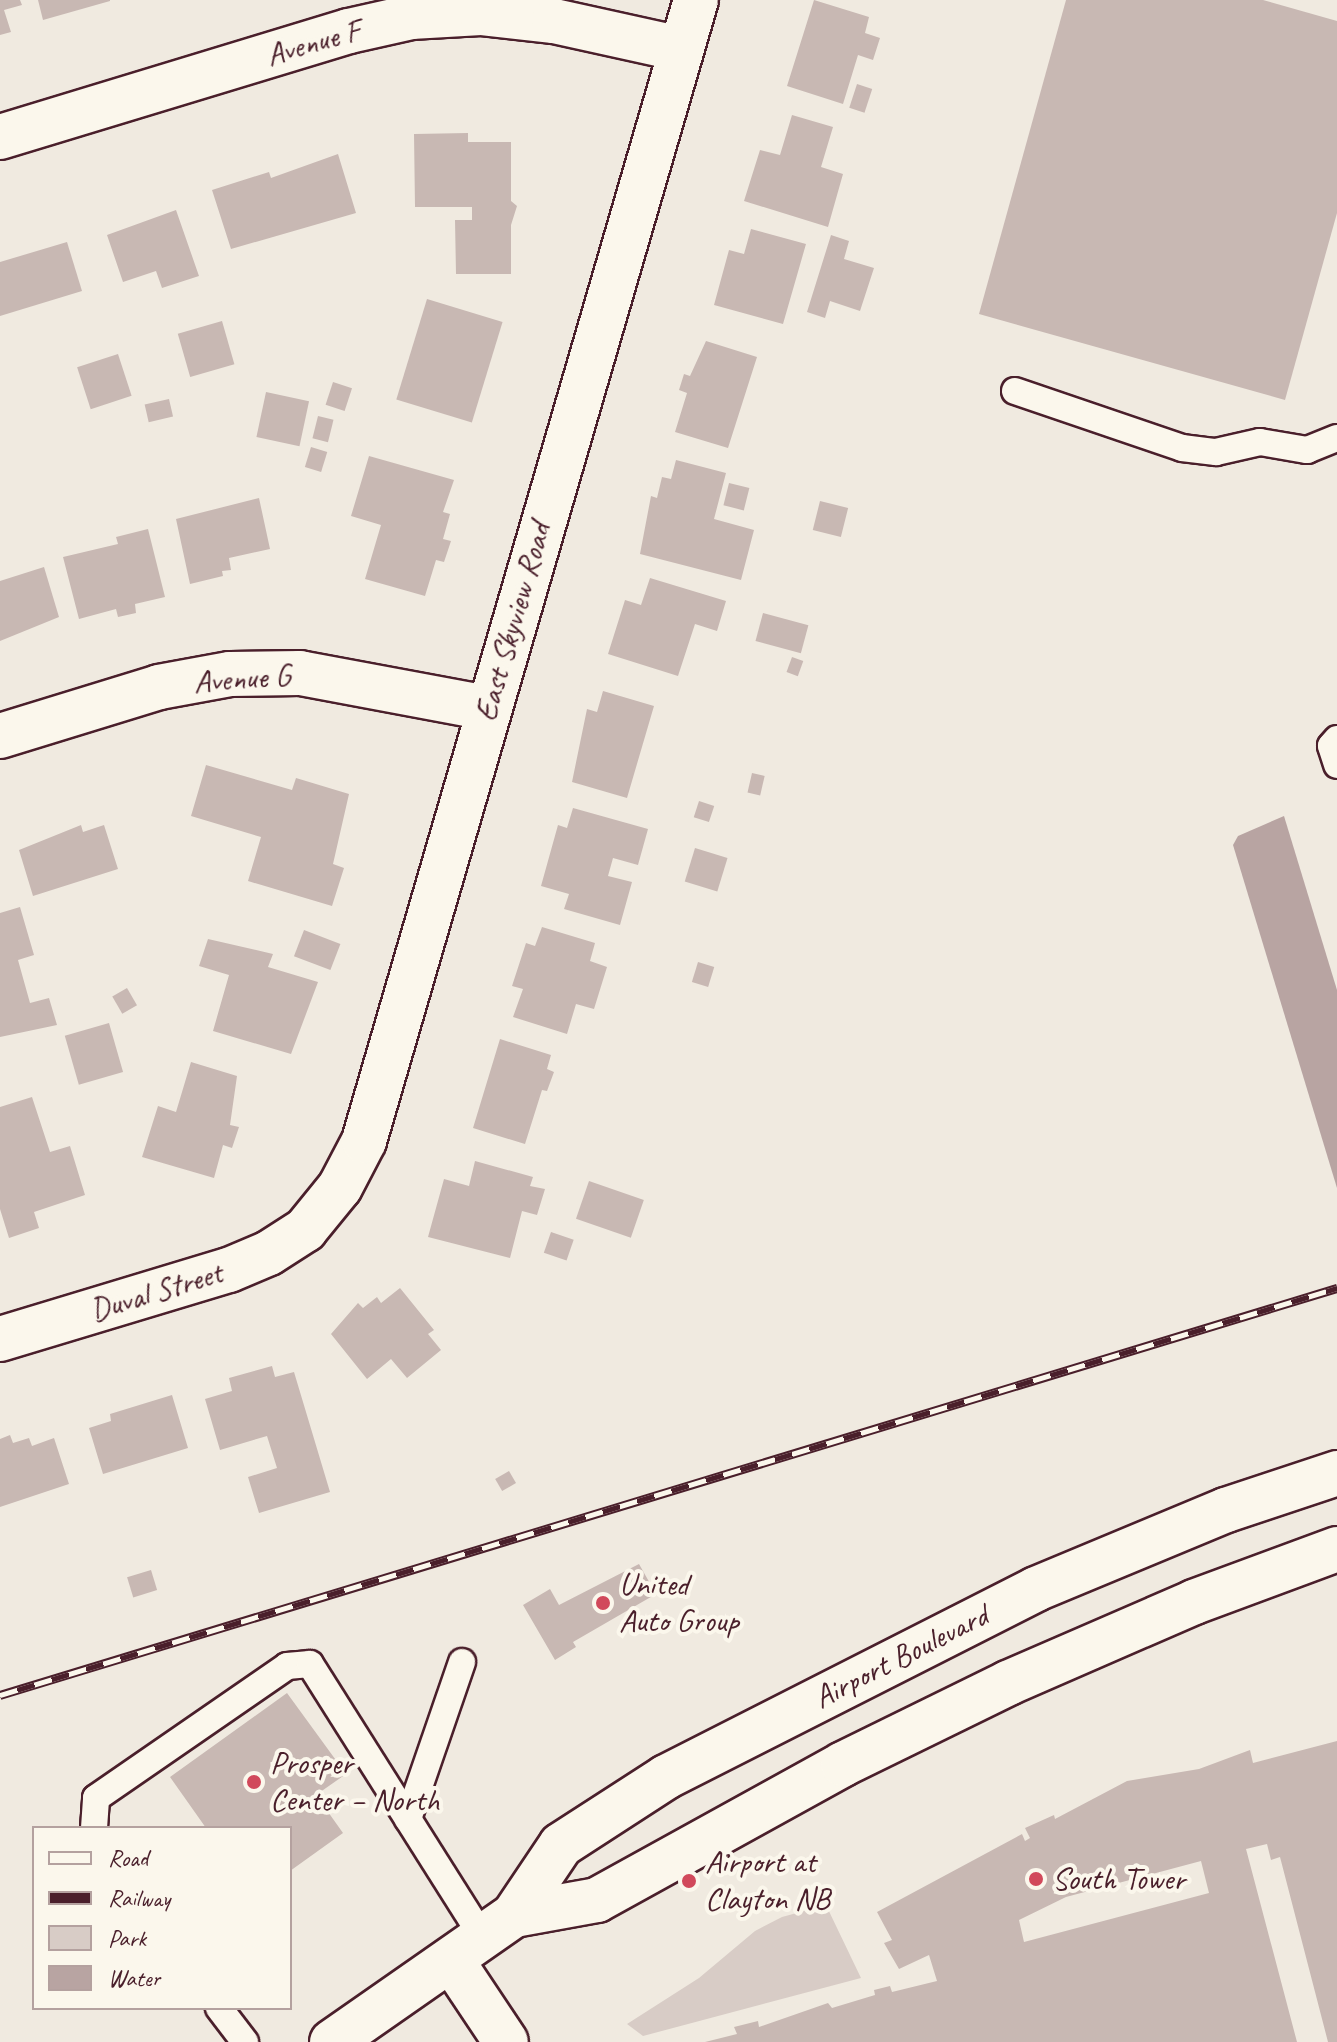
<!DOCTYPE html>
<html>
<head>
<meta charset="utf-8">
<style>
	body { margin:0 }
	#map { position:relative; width:1337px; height:2042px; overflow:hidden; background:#f0eae0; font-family:Caveat,sans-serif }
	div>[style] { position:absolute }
	.green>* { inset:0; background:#d8ccc6 }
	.water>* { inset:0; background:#b8a4a2 }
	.building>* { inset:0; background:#c8b8b3; transform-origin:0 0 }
	.roads { filter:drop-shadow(2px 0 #4a1f2b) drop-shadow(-2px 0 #4a1f2b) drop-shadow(0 2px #4a1f2b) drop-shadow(0 -2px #4a1f2b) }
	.service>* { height:26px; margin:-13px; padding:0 13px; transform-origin:13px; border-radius:13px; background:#fbf7ec }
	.minor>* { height:44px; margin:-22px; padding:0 22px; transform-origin:22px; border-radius:22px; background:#fbf7ec }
	.primary>* { height:44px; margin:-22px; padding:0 22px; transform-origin:22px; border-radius:22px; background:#fbf7ec }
	.rail>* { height:9px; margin-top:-4.5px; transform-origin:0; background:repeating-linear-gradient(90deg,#fbf7ec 0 18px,#4a1f2b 0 36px); box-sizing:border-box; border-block:2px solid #4a1f2b }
	.dots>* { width:22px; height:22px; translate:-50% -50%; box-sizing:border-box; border:4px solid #fbf7ec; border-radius:50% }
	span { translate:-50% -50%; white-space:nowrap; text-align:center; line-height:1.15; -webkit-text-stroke:8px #fbf7ec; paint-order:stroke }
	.street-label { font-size:32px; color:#4a1f2b }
	.poi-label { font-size:32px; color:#4a1f2b }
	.left { translate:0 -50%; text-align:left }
	.legend { position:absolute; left:32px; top:1826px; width:260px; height:184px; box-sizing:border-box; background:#fbf7ec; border:2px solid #b4a19f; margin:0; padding:10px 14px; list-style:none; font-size:24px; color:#4a1f2b }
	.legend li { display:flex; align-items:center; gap:16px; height:40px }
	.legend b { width:40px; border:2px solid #b4a19f }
</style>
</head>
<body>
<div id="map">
	<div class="green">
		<div style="clip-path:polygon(826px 1905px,861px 1978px,643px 2036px,627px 2024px,699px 1978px,755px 1931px,782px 1917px)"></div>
	</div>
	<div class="water">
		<div style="clip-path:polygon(1284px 816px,1337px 990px,1337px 1188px,1233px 845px,1238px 836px)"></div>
	</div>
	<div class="building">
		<div style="clip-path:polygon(0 0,20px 0,22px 5px,4px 10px,11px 32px,0 35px)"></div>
		<div style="clip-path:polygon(38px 0,110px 0,110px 1px,43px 20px)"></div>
		<div style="clip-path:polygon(814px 0,869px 17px,865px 33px,880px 38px,873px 60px,858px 55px,843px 104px,787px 86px)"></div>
		<div style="clip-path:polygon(1066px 0,1263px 0,1337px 21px,1337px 213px,1285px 400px,979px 314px)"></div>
		<div style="left:857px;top:84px;width:16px;height:25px;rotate:18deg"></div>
		<div style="clip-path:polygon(792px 115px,833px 127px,821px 167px,843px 174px,828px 227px,744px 201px,760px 150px,780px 155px)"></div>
		<div style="clip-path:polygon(468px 133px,468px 142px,511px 142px,511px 201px,517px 206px,511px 225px,511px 274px,456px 274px,455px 220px,472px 220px,472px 207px,415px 207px,414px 134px)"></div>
		<div style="clip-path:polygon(338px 154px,356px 213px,231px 249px,212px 190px,269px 172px,271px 178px)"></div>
		<div style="clip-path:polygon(176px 210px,199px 276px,162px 288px,156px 271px,123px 282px,107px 235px)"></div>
		<div style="clip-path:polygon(751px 229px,806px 244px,783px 324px,714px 305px,729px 250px,744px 254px)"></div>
		<div style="clip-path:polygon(831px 235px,849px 241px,844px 259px,874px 268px,860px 311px,830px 301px,825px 318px,807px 312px)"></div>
		<div style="clip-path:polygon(67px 242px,82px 291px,0 316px,0 262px)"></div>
		<div style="left:427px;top:299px;width:79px;height:105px;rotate:17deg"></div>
		<div style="left:222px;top:321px;width:45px;height:46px;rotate:74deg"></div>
		<div style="clip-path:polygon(706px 341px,757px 357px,728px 448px,675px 432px,687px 393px,679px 390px,684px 374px,690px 376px)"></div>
		<div style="left:118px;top:354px;width:44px;height:43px;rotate:72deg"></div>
		<div style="left:333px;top:382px;width:20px;height:24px;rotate:18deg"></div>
		<div style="left:266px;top:392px;width:44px;height:46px;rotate:12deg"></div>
		<div style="left:169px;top:399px;width:18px;height:25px;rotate:77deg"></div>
		<div style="left:318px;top:416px;width:16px;height:23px;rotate:14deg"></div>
		<div style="left:311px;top:447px;width:17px;height:21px;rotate:17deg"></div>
		<div style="clip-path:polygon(369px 456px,454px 480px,443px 512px,450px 514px,443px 539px,451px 541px,444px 562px,436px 560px,425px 596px,365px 579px,381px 525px,351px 516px)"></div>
		<div style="clip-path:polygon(676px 460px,726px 473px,714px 519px,754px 530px,741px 580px,640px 554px,651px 496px,657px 498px,662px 477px,671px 479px)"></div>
		<div style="left:729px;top:483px;width:21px;height:23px;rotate:14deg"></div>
		<div style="clip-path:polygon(259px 498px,270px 549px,229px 558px,231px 570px,222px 571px,223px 576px,190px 584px,176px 519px)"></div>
		<div style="left:820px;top:501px;width:29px;height:30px;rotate:14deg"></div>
		<div style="clip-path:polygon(148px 529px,165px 597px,135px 604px,136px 613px,118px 617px,116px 609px,79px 619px,63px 557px,118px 544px,116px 537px)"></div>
		<div style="clip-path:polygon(44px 567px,59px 617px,0 641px,0 581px)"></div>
		<div style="clip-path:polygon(650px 578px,726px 601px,717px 631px,695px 624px,678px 676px,608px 654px,625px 600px,641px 605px)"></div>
		<div style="left:763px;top:613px;width:47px;height:29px;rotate:15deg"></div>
		<div style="left:792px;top:657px;width:12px;height:16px;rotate:20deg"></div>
		<div style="clip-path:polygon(603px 691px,654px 706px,627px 798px,572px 782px,587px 709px,597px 712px)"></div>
		<div style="clip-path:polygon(206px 765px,292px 790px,296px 778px,349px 794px,333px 864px,344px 868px,332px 906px,248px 881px,261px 837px,191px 816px)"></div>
		<div style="left:752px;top:773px;width:13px;height:20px;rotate:13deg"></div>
		<div style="left:699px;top:801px;width:16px;height:17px;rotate:18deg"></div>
		<div style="clip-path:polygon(573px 808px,648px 829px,638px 865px,613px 858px,608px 876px,632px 882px,620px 925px,564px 909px,569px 894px,541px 886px,558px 825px,567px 828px)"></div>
		<div style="clip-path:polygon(81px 825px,83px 832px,104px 825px,118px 869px,33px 896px,19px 850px)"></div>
		<div style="left:695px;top:848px;width:34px;height:35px;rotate:17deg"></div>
		<div style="clip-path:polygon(20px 907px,34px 955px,18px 960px,30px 1003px,49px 998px,57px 1025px,0 1037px,0 913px)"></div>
		<div style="clip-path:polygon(542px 927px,595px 943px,590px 961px,607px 967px,594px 1009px,576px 1004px,567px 1034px,513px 1017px,523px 989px,512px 986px,526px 943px,535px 946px)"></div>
		<div style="left:304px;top:930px;width:39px;height:28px;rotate:21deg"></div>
		<div style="clip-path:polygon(208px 939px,273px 954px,268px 967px,318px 982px,291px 1054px,213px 1031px,229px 975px,199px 966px)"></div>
		<div style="left:698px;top:962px;width:17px;height:21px;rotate:17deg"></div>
		<div style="left:127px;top:988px;width:20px;height:17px;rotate:60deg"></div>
		<div style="left:109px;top:1023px;width:51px;height:46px;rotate:74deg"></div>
		<div style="clip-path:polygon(500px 1039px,551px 1055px,547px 1069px,554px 1072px,547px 1091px,542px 1090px,525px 1144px,473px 1128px)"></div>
		<div style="clip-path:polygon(191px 1062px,237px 1076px,230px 1125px,239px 1127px,232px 1148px,223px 1145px,214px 1178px,142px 1157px,158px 1106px,176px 1112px)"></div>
		<div style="clip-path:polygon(32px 1097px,50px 1152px,70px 1146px,85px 1195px,34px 1212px,39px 1228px,9px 1238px,0 1209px,0 1107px)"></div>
		<div style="clip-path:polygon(475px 1161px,533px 1177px,530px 1186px,545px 1189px,537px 1215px,522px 1211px,510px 1258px,428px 1237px,444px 1179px,469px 1186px)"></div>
		<div style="left:589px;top:1181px;width:58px;height:40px;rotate:19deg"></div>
		<div style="left:551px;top:1232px;width:24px;height:22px;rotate:19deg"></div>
		<div style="clip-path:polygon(400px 1288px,434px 1330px,428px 1334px,441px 1350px,407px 1378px,391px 1359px,367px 1379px,331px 1334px,358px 1303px,363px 1308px,377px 1297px,381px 1303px)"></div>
		<div style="clip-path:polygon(272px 1366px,275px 1377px,294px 1372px,330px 1492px,259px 1513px,248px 1477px,277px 1468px,267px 1436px,220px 1450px,205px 1399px,232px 1391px,229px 1378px)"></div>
		<div style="clip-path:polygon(172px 1395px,188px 1448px,103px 1474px,89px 1428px,111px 1421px,110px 1414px)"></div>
		<div style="clip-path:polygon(10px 1435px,13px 1443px,29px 1438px,32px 1446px,54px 1438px,69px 1484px,0 1507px,0 1439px)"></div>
		<div style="left:509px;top:1471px;width:14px;height:16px;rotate:60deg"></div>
		<div style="clip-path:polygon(639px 1564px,656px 1594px,573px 1642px,576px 1647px,555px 1660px,523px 1605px,550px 1589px,559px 1605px)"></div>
		<div style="left:151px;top:1570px;width:21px;height:25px;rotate:73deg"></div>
		<div style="clip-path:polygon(287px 1693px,346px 1774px,316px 1795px,343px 1833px,290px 1871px,290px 1828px,206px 1828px,170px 1777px)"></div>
		<div style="clip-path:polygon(evenodd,1337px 1741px,1337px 2042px,1328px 2042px,1280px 1857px,1271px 1860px,1267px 1844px,1246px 1849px,1297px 2042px,705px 2042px,737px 2034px,734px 2027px,758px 2021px,759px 2027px,828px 2003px,832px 2008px,875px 1995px,874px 1990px,890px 1986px,892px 1992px,937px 1981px,929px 1955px,899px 1969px,884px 1943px,892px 1940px,877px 1912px,1022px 1834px,1025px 1841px,1030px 1838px,1025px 1828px,1054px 1815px,1055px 1819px,1127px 1781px,1199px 1769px,1250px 1750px,1253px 1763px,1337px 1741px,1201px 1861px,1209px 1893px,1024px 1942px,1019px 1920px,1066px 1897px,1201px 1861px)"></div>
	</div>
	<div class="roads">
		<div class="service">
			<div style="left:1015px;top:391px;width:176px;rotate:18.8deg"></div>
			<div style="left:1182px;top:448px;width:34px;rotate:7deg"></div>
			<div style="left:1216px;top:452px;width:45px;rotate:-12.8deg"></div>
			<div style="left:1260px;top:442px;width:48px;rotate:9.7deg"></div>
			<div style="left:1307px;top:450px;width:32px;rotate:-22deg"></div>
			<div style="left:1337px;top:739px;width:9px;rotate:131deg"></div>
			<div style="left:1331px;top:746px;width:20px;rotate:72deg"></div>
			<div style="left:408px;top:1819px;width:166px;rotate:-71deg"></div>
			<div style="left:94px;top:1828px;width:30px;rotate:-86deg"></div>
			<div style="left:96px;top:1798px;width:232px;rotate:-34.6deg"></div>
			<div style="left:287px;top:1666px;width:23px;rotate:-5deg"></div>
			<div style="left:310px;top:1664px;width:324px;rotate:57.7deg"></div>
			<div style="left:219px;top:2008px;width:43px;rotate:52.6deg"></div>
		</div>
		<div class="minor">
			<div style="left:0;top:137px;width:365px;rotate:-16.9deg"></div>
			<div style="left:349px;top:31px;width:64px;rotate:-12.7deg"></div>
			<div style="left:411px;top:17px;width:70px;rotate:-3.3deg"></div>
			<div style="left:481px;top:13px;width:73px;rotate:6.3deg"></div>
			<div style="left:554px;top:21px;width:130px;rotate:12.4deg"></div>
			<div style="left:0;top:736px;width:166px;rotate:-17.1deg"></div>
			<div style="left:159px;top:687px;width:72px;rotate:-10.4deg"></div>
			<div style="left:230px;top:674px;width:70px;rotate:-0.8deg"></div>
			<div style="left:300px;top:673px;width:190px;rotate:10.6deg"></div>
			<div style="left:0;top:1339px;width:239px;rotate:-16.8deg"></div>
			<div style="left:229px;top:1270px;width:43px;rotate:-23deg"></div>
			<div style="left:269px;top:1253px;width:43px;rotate:-32.6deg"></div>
			<div style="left:305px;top:1230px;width:55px;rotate:-50.9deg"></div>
			<div style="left:340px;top:1187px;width:52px;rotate:-62.4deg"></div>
			<div style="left:364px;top:1141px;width:1188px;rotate:-73.78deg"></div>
			<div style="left:452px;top:1961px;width:97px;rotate:56.3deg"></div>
		</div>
		<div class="primary">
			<div style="left:514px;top:1915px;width:84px;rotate:-10.2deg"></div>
			<div style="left:597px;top:1900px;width:281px;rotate:-28.9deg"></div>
			<div style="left:843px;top:1764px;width:184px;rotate:-26.1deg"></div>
			<div style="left:1008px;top:1683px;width:203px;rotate:-23.5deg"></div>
			<div style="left:1194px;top:1602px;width:153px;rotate:-20.3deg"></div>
			<div style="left:332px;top:2042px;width:222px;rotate:-34.9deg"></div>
			<div style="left:514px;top:1915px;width:84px;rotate:-56.1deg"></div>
			<div style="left:561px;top:1845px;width:125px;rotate:-32.9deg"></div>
			<div style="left:666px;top:1777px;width:415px;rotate:-26.9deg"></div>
			<div style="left:1036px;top:1589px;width:206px;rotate:-22.6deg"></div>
			<div style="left:1226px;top:1510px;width:117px;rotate:-18.4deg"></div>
		</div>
	</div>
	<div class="rail">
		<div style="left:0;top:1695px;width:1398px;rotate:-16.93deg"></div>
	</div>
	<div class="dots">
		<div style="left:603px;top:1603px;background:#d1495b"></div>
		<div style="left:254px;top:1782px;background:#d1495b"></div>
		<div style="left:1036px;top:1879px;background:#d1495b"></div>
		<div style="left:689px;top:1881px;background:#d1495b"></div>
	</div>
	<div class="street-label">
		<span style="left:313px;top:43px;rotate:-16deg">Avenue F</span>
		<span style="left:513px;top:622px;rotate:-74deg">East Skyview Road</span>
		<span style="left:242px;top:679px;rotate:-4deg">Avenue G</span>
		<span style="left:156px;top:1292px;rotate:-17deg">Duval Street</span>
		<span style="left:901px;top:1657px;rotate:-27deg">Airport Boulevard</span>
	</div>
	<div class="poi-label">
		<span class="left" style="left:619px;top:1603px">United<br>Auto Group</span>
		<span class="left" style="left:270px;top:1782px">Prosper<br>Center – North</span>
		<span class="left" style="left:705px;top:1881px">Airport at<br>Clayton NB</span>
		<span class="left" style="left:1052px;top:1879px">South Tower</span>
	</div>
	<ul class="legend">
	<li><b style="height:10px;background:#fbf7ec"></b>Road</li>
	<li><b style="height:10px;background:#4a1f2b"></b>Railway</li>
	<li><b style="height:22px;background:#d8ccc6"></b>Park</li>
	<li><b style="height:22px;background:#b8a4a2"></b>Water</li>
	</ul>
</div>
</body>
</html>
